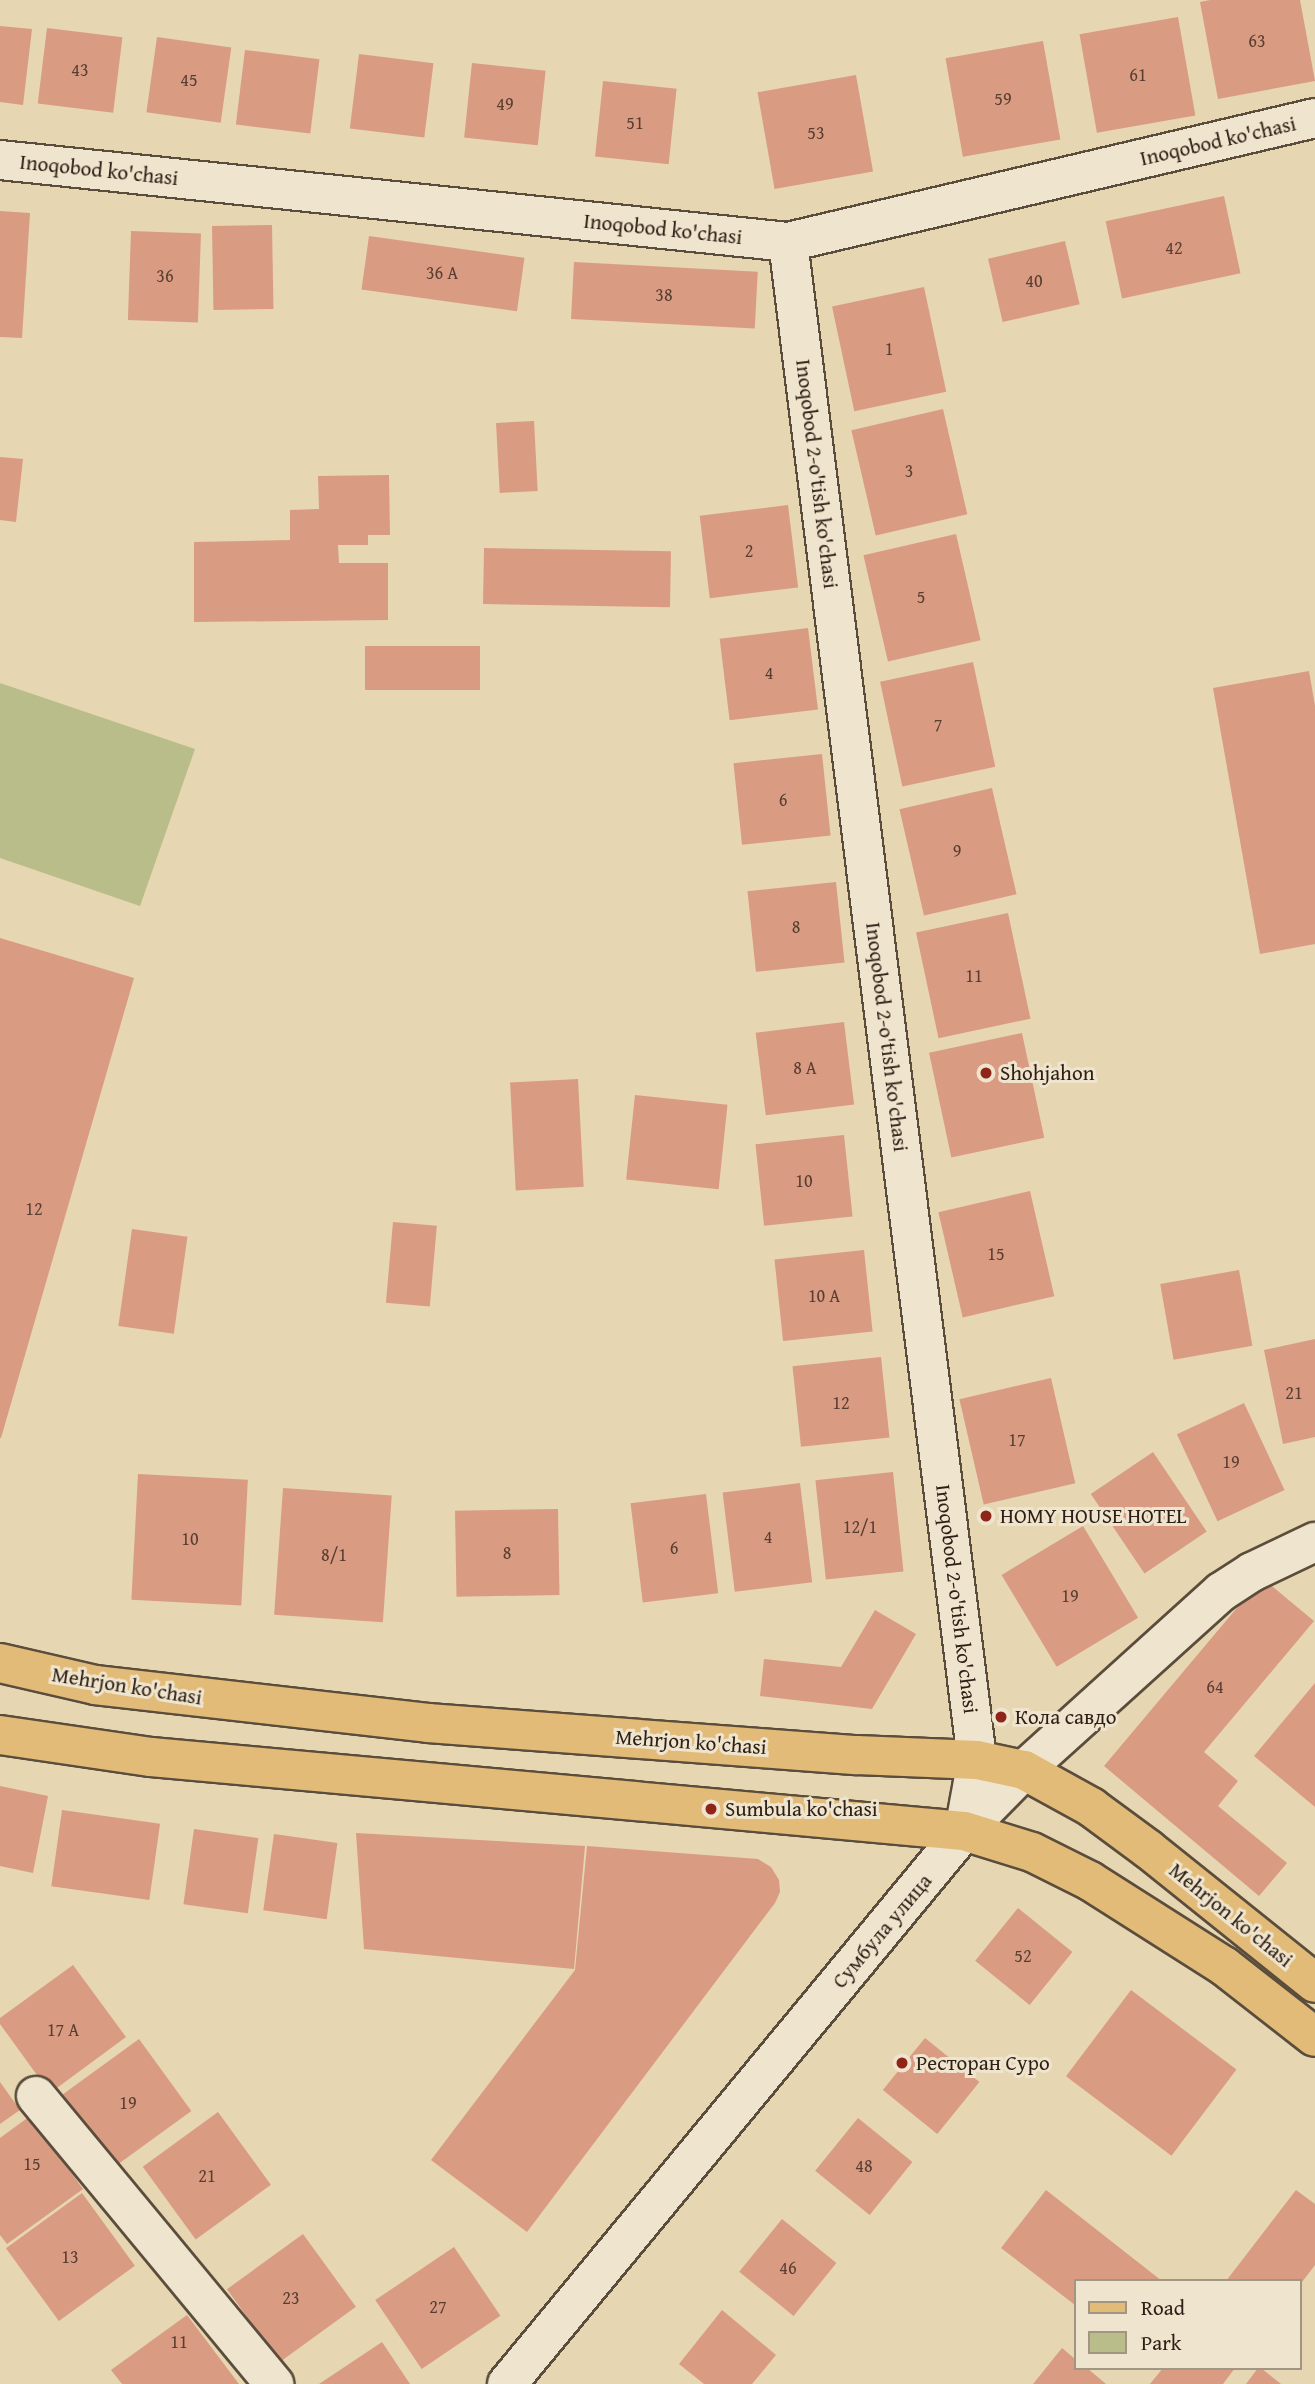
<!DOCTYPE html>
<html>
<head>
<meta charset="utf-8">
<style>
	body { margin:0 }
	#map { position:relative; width:1315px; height:2384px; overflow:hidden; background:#e6d6b2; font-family:"Gentium Book Plus",serif }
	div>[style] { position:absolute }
	.green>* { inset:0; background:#b8bd8a }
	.building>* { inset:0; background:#da9b83; transform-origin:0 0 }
	.roads { filter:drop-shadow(2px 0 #5b4d3c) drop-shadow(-2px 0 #5b4d3c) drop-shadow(0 2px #5b4d3c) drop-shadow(0 -2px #5b4d3c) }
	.minor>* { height:38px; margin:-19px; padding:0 19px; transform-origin:19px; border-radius:19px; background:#efe4cd }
	.major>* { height:38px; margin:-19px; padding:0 19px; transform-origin:19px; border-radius:19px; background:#e3bb79 }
	.dots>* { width:19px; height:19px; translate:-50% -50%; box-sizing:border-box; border:4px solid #efe4cd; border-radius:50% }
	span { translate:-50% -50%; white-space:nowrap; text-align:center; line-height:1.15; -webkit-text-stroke:6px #efe4cd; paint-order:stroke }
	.number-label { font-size:18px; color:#583e30 }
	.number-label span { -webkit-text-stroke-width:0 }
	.street-label { font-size:21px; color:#2d1f15 }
	.poi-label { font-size:21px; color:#2d1f15 }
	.left { translate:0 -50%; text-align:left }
	.legend { position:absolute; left:1074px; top:2279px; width:228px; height:91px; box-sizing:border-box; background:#efe4cd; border:2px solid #a19583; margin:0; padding:9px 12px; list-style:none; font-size:21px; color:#2d1f15 }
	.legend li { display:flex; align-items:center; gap:14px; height:35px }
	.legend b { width:35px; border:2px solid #a19583 }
</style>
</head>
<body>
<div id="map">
	<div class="green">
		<div style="clip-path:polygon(0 683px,195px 749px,140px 906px,0 858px)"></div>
	</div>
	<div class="building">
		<div style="clip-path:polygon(1210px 0,1300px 0,1315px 81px,1218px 99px,1200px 2px)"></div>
		<div style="left:1178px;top:17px;width:100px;height:100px;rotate:80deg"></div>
		<div style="clip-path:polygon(0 26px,32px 29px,23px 105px,0 102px)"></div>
		<div style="left:47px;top:28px;width:76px;height:76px;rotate:7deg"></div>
		<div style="left:157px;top:37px;width:75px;height:76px;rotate:8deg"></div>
		<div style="left:1043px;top:41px;width:100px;height:99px;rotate:80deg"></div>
		<div style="left:245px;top:50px;width:75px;height:75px;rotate:7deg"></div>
		<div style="left:359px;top:54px;width:75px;height:75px;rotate:7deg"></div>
		<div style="left:472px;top:63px;width:74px;height:75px;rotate:6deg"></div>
		<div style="left:856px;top:75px;width:98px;height:100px;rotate:80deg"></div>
		<div style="left:603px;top:81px;width:74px;height:76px;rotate:6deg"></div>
		<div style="left:1224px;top:196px;width:79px;height:121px;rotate:78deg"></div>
		<div style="clip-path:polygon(0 211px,30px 213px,22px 338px,0 337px)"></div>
		<div style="left:272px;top:225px;width:84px;height:60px;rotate:89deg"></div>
		<div style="left:131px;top:231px;width:70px;height:89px;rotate:2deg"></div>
		<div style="left:369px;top:236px;width:157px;height:54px;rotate:8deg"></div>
		<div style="left:1065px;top:241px;width:65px;height:79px;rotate:77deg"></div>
		<div style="left:574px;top:262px;width:184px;height:57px;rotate:3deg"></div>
		<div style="left:924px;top:287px;width:107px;height:94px;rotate:78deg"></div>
		<div style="left:943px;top:409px;width:108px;height:94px;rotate:77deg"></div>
		<div style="left:534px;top:421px;width:70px;height:38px;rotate:87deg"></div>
		<div style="clip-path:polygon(0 457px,23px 459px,16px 522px,0 520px)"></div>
		<div style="clip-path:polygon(389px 475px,390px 535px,368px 535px,368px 545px,338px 545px,339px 563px,388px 563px,388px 620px,194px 622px,194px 542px,290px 540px,290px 510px,319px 509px,318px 476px)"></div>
		<div style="left:788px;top:505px;width:83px;height:89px;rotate:83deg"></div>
		<div style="left:956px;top:534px;width:109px;height:95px;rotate:77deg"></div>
		<div style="left:484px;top:548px;width:187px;height:56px;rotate:1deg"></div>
		<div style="left:808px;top:628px;width:82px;height:89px;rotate:83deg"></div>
		<div style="left:365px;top:646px;width:115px;height:44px"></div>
		<div style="left:973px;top:662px;width:107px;height:95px;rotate:78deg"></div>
		<div style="clip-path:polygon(1309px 671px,1315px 706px,1315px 944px,1260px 954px,1213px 688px)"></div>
		<div style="left:822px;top:754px;width:82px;height:89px;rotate:84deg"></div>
		<div style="left:992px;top:788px;width:109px;height:95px;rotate:77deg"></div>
		<div style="left:836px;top:882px;width:81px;height:89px;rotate:84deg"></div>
		<div style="left:1008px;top:913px;width:108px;height:94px;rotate:78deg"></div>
		<div style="clip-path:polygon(0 938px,134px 978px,1px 1438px,0 1438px)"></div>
		<div style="left:844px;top:1022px;width:83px;height:89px;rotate:83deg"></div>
		<div style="left:1022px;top:1033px;width:107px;height:95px;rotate:78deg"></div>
		<div style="left:578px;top:1079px;width:108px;height:68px;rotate:87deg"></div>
		<div style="left:635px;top:1095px;width:93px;height:85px;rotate:6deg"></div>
		<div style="left:844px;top:1135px;width:82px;height:89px;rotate:84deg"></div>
		<div style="left:1030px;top:1191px;width:108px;height:94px;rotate:77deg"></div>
		<div style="left:393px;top:1222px;width:44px;height:81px;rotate:5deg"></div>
		<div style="left:132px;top:1229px;width:56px;height:98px;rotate:8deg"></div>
		<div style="left:864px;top:1250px;width:82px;height:90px;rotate:84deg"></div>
		<div style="left:1239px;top:1270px;width:77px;height:80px;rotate:80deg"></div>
		<div style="clip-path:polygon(1315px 1339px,1315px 1437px,1283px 1444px,1264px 1350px)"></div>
		<div style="left:881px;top:1357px;width:81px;height:89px;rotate:84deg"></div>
		<div style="left:1051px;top:1378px;width:108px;height:94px;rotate:77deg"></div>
		<div style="left:1244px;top:1403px;width:96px;height:74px;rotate:65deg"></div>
		<div style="left:1153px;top:1452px;width:96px;height:75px;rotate:56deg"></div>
		<div style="left:893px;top:1472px;width:100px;height:78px;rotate:84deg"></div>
		<div style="left:138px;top:1474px;width:110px;height:126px;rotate:3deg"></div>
		<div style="left:800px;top:1483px;width:100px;height:78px;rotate:83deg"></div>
		<div style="left:283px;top:1488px;width:109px;height:127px;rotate:4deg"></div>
		<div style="left:706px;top:1494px;width:100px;height:76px;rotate:83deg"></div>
		<div style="left:558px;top:1509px;width:86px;height:103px;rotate:89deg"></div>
		<div style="left:1083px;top:1526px;width:107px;height:95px;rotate:59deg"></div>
		<div style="clip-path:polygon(1262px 1578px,1314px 1621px,1204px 1752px,1238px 1781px,1218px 1806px,1287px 1863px,1259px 1896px,1104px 1766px)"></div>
		<div style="clip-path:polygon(875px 1610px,916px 1634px,872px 1709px,760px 1696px,764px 1659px,841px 1667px)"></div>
		<div style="clip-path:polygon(1315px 1683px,1315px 1807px,1254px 1756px)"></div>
		<div style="clip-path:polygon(0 1786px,48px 1796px,33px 1873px,0 1866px)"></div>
		<div style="left:62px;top:1810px;width:99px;height:77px;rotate:8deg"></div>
		<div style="left:194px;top:1829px;width:65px;height:76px;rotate:8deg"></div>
		<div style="clip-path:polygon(356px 1833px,585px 1846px,574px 1969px,364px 1949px)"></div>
		<div style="left:274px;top:1834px;width:64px;height:77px;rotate:8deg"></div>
		<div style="clip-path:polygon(587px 1846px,758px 1859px,771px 1867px,779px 1880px,780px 1892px,775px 1903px,527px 2232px,431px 2160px,575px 1970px)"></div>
		<div style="left:1018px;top:1908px;width:70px;height:68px;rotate:39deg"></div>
		<div style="clip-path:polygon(73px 1965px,126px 2037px,50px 2093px,0 2024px,0 2018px)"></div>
		<div style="left:1131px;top:1990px;width:132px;height:108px;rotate:37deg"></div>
		<div style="left:925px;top:2038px;width:70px;height:67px;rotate:39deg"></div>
		<div style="left:139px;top:2039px;width:89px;height:94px;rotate:54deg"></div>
		<div style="clip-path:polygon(0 2082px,20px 2110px,0 2124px)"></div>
		<div style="left:218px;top:2112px;width:90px;height:93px;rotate:54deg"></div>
		<div style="clip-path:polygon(30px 2116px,83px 2189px,7px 2244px,0 2235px,0 2138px)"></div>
		<div style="left:858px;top:2118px;width:70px;height:68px;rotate:39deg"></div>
		<div style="clip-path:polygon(1046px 2190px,1162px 2281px,1075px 2281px,1075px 2305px,1001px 2248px)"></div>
		<div style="clip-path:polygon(1296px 2190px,1315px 2204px,1315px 2265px,1299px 2286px,1299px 2281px,1226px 2281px)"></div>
		<div style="left:82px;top:2193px;width:90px;height:94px;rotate:54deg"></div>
		<div style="left:782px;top:2219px;width:70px;height:68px;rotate:39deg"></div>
		<div style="left:303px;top:2234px;width:90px;height:94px;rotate:54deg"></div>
		<div style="left:454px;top:2247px;width:83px;height:95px;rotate:56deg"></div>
		<div style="clip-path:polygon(722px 2310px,776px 2355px,752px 2384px,704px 2384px,679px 2364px)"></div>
		<div style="clip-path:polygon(187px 2315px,239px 2384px,122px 2384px,111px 2370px)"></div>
		<div style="clip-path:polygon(382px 2342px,410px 2384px,319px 2384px)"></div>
		<div style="clip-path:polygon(1062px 2348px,1075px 2359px,1075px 2368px,1087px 2368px,1106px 2384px,1033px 2384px)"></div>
		<div style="clip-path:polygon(1163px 2368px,1235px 2368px,1223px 2384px,1150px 2384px)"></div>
		<div style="clip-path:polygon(1258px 2368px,1261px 2368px,1281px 2384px,1246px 2384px)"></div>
	</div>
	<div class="roads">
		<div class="minor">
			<div style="left:0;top:160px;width:792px;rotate:5.94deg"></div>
			<div style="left:788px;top:242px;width:541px;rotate:-13.24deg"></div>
			<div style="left:788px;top:242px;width:1530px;rotate:82.9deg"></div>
			<div style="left:977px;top:1760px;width:72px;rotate:100.4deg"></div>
			<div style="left:36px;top:2096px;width:374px;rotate:50.4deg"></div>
			<div style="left:507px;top:2384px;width:717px;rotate:-50.43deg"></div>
			<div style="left:964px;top:1831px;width:86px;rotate:-45.5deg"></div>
			<div style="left:1024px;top:1770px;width:266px;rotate:-42.1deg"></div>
			<div style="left:1221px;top:1592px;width:37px;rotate:-33deg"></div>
			<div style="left:1252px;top:1572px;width:70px;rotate:-25.5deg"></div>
		</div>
		<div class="major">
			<div style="left:0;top:1663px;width:98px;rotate:13deg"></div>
			<div style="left:95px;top:1685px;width:335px;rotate:6.5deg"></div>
			<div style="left:428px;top:1723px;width:430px;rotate:4.3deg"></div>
			<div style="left:857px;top:1755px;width:120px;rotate:2.4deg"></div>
			<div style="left:977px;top:1760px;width:48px;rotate:12deg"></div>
			<div style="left:1024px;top:1770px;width:77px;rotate:28.9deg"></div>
			<div style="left:1091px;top:1807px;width:71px;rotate:36.4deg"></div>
			<div style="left:1148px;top:1849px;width:214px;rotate:38.7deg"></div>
			<div style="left:0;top:1735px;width:153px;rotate:8.3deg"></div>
			<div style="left:151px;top:1757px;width:816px;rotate:5.2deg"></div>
			<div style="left:964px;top:1831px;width:71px;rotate:17.2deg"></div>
			<div style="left:1032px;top:1852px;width:65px;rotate:26.6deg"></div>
			<div style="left:1090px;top:1881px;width:159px;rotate:32.4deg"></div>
			<div style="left:1224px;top:1966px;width:115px;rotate:38deg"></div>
		</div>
	</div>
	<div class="dots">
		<div style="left:986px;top:1073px;background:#8f2418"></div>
		<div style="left:986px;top:1516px;background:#8f2418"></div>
		<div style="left:1001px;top:1717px;background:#8f2418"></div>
		<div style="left:711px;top:1809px;background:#8f2418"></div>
		<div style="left:902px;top:2063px;background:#8f2418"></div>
	</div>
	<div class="number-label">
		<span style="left:1257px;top:41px">63</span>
		<span style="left:80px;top:70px">43</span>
		<span style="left:1138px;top:75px">61</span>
		<span style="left:189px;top:80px">45</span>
		<span style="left:1003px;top:99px">59</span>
		<span style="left:505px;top:104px">49</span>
		<span style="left:635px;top:123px">51</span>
		<span style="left:816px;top:133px">53</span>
		<span style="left:1174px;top:248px">42</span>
		<span style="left:442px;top:273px">36 A</span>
		<span style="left:165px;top:276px">36</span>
		<span style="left:1034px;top:281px">40</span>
		<span style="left:664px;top:295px">38</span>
		<span style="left:889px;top:349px">1</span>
		<span style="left:909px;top:471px">3</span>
		<span style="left:749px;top:551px">2</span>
		<span style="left:921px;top:597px">5</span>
		<span style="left:769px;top:673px">4</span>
		<span style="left:938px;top:725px">7</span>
		<span style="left:783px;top:800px">6</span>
		<span style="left:957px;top:851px">9</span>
		<span style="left:796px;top:927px">8</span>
		<span style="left:974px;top:976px">11</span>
		<span style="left:805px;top:1068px">8 A</span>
		<span style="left:804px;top:1181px">10</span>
		<span style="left:34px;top:1209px">12</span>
		<span style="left:996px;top:1254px">15</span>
		<span style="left:824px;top:1296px">10 A</span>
		<span style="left:1294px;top:1393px">21</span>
		<span style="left:841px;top:1403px">12</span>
		<span style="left:1017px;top:1440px">17</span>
		<span style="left:1231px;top:1462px">19</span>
		<span style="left:860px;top:1527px">12/1</span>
		<span style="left:768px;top:1537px">4</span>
		<span style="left:190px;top:1539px">10</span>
		<span style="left:674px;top:1548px">6</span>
		<span style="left:507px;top:1553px">8</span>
		<span style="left:334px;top:1555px">8/1</span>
		<span style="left:1070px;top:1596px">19</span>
		<span style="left:1215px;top:1687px">64</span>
		<span style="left:1023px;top:1956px">52</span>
		<span style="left:63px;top:2030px">17 А</span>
		<span style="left:128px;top:2103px">19</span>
		<span style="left:32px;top:2164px">15</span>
		<span style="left:864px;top:2166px">48</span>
		<span style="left:207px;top:2176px">21</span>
		<span style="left:70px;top:2257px">13</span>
		<span style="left:788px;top:2268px">46</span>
		<span style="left:291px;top:2298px">23</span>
		<span style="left:438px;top:2307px">27</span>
		<span style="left:179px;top:2342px">11</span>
	</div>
	<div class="street-label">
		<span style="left:1218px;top:141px;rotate:-13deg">Inoqobod ko'chasi</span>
		<span style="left:99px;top:170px;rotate:6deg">Inoqobod ko'chasi</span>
		<span style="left:663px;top:229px;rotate:6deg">Inoqobod ko'chasi</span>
		<span style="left:817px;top:474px;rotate:83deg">Inoqobod 2-o'tish ko'chasi</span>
		<span style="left:887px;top:1037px;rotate:83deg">Inoqobod 2-o'tish ko'chasi</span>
		<span style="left:957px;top:1599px;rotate:83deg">Inoqobod 2-o'tish ko'chasi</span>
		<span style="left:127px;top:1686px;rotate:9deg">Mehrjon ko'chasi</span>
		<span style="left:691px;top:1742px;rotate:4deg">Mehrjon ko'chasi</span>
		<span style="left:1231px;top:1915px;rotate:39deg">Mehrjon ko'chasi</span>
		<span style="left:882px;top:1931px;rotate:-50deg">Сумбула улица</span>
	</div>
	<div class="poi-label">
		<span class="left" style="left:1000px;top:1073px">Shohjahon</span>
		<span class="left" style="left:1000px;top:1516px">HOMY HOUSE HOTEL</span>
		<span class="left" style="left:1015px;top:1717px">Кола савдо</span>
		<span class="left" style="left:725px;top:1809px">Sumbula ko'chasi</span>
		<span class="left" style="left:916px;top:2063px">Ресторан Суро</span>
	</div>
	<ul class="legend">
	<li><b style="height:9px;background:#e3bb79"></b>Road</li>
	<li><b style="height:19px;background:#b8bd8a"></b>Park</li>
	</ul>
</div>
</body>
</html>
